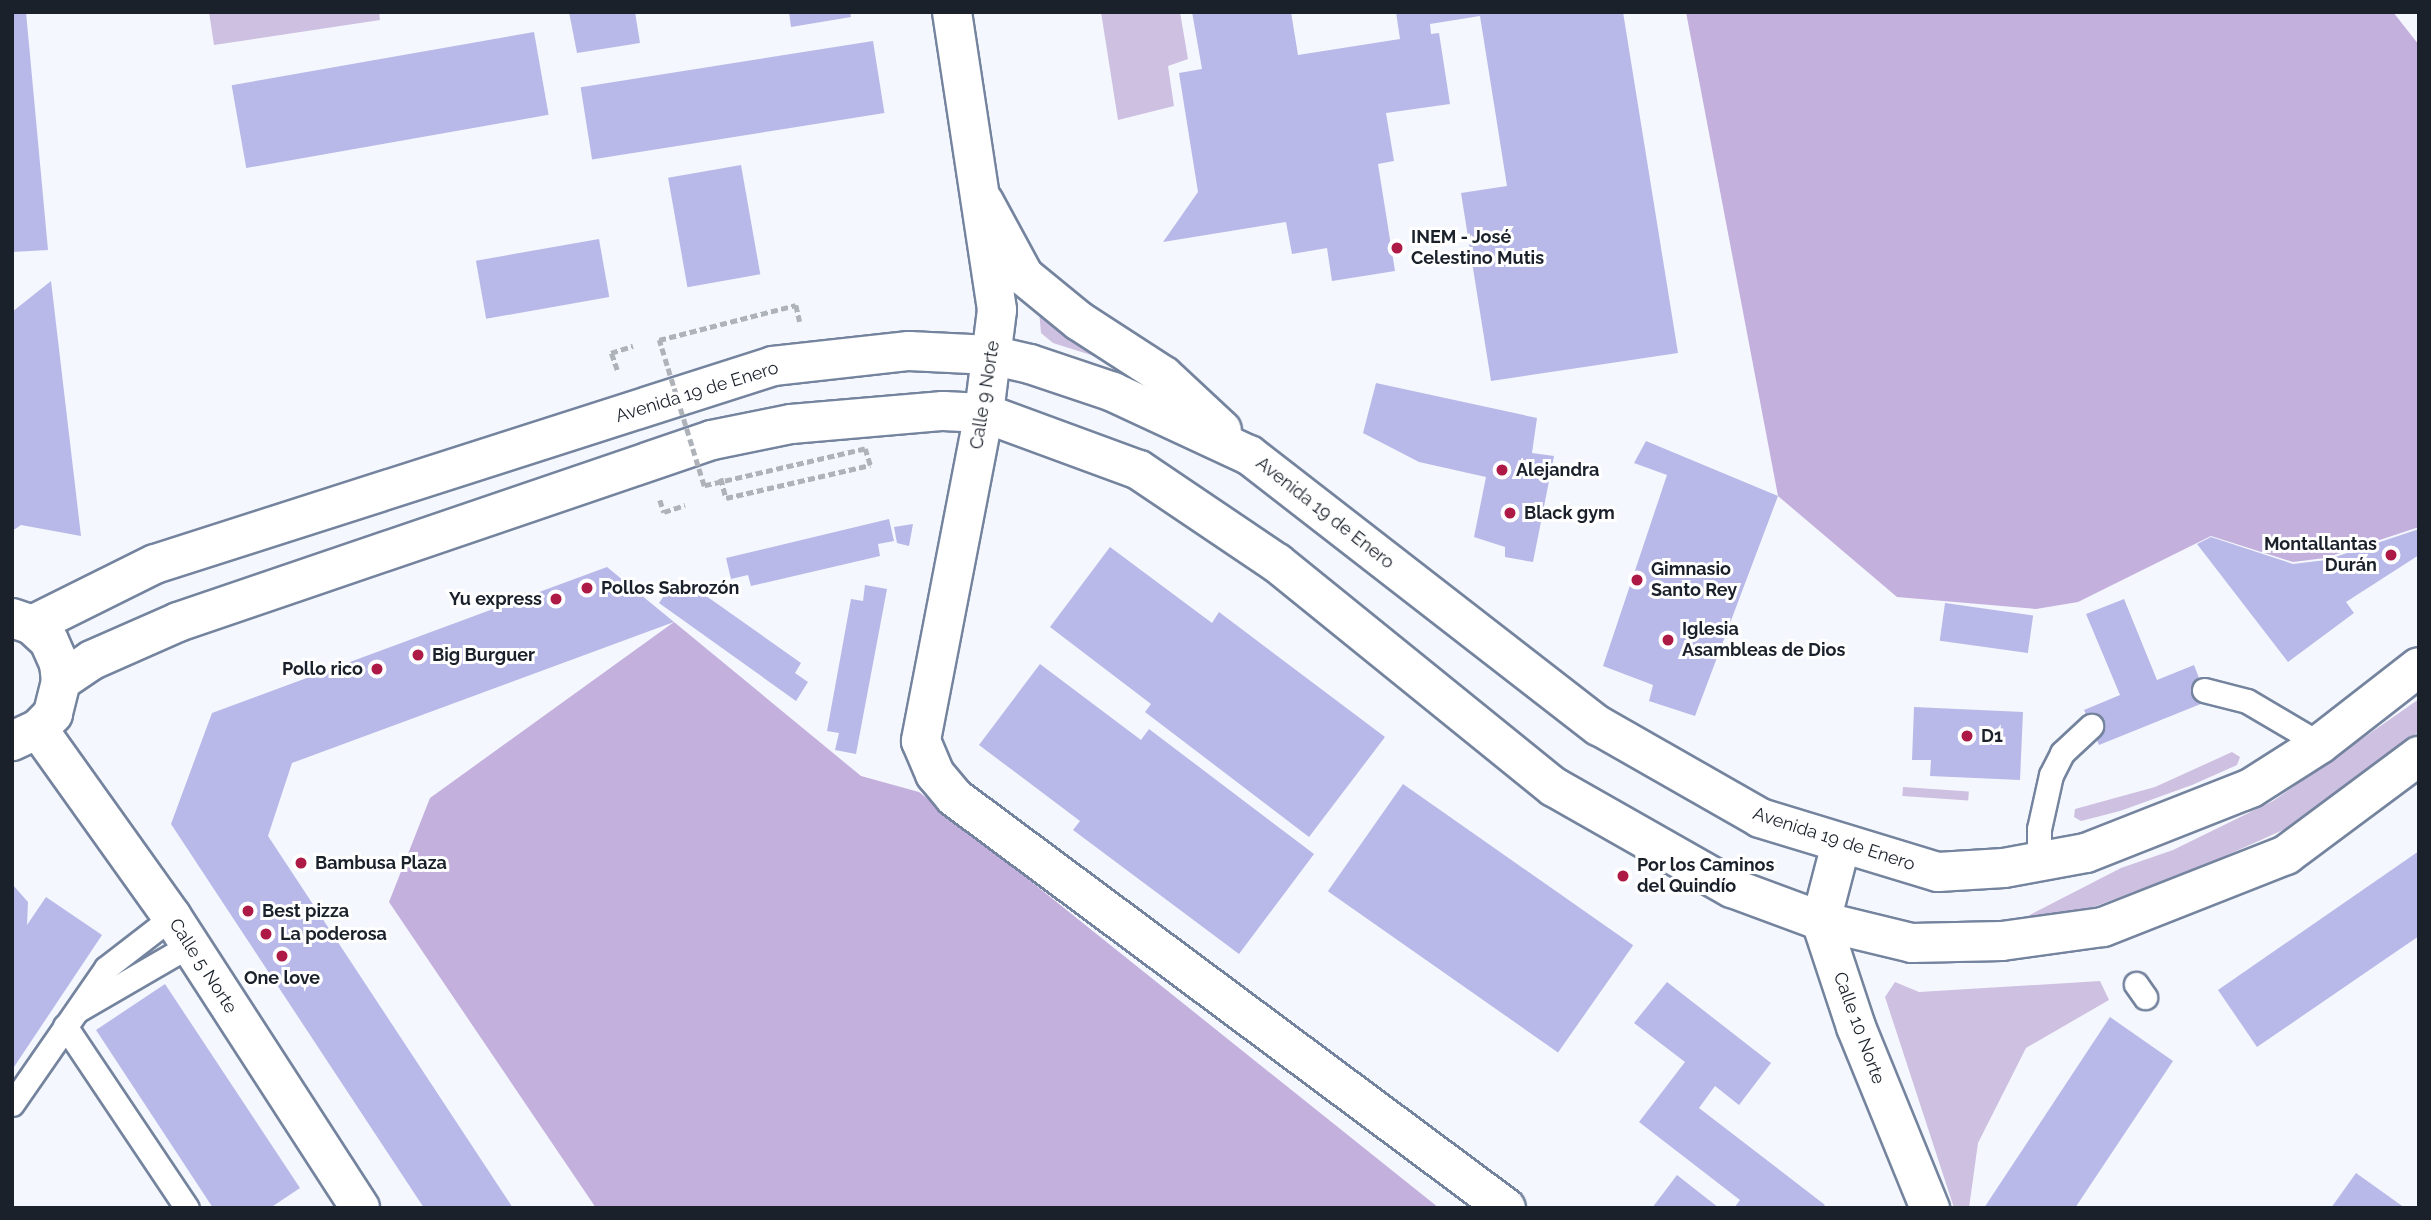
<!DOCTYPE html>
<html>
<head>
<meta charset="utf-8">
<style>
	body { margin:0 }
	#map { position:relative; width:2431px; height:1220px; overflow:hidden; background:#f4f7fd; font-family:Raleway,sans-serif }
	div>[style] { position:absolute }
	.green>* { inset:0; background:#cec0e1; transform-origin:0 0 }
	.forest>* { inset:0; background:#c4b0dd }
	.building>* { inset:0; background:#b8b9e8; transform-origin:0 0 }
	.path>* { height:4.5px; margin-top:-2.25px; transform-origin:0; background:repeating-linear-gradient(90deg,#aeb2b9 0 7px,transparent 0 10.5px) }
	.roads { filter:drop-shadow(2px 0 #75849e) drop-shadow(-2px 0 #75849e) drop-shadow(0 2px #75849e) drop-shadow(0 -2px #75849e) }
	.service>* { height:23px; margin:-11.5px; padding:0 11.5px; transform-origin:11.5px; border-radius:11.5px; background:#fff }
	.minor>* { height:38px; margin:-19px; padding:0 19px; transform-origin:19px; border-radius:19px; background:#fff }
	.tertiary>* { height:38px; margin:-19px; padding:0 19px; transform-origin:19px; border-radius:19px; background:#fff }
	.primary>* { height:38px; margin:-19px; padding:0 19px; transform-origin:19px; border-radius:19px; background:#fff }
	.path-bridge>* { height:4.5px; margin-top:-2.25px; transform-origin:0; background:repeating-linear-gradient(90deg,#aeb2b9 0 7px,transparent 0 10.5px) }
	.dots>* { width:19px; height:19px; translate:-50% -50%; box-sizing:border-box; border:4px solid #fff; border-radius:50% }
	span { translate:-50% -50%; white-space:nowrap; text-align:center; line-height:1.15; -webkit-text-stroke:6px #fff; paint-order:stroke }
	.poi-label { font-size:18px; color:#1b212b; font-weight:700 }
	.left { translate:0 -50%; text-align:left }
	.right { translate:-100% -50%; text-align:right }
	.street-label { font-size:18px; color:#1b212b }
	.frame { position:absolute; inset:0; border:14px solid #1b212b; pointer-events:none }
</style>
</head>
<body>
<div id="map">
	<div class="green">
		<div style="clip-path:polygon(209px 12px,379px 12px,380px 20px,214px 45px)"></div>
		<div style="clip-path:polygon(1101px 12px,1180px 12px,1188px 59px,1168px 66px,1174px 106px,1118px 120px)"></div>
		<div style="clip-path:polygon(1039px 311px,1110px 361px,1053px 343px,1041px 333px)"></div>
		<div style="clip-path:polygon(2419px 699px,2419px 732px,2292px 826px,2185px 874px,2093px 907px,2020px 920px,2121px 868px,2173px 850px,2273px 801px)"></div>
		<div style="clip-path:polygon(2232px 752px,2240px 757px,2237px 765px,2192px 785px,2120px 811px,2081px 821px,2074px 817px,2075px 809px,2155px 787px)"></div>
		<div style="left:1903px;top:787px;width:66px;height:9px;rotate:4deg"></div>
		<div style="clip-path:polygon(2100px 981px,2109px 1000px,2026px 1048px,1978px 1143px,1969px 1208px,1954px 1208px,1885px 997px,1895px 982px,1919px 992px)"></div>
	</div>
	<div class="forest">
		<div style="clip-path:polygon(1686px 12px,2393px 12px,2419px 45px,2419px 527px,2325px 558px,2293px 562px,2211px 536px,2078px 602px,2036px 609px,1897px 597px,1778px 496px)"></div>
		<div style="clip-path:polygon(674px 622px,861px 776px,919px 792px,1439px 1208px,596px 1208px,389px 902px,430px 798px)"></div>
	</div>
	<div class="building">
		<div style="clip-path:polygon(12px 12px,26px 12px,48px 250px,12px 252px)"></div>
		<div style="clip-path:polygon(569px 12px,635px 12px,640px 43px,577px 53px)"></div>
		<div style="clip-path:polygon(789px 12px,850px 12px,851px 17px,791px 27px)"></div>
		<div style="clip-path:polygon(1192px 12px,1291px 12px,1298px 55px,1400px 39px,1396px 12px,1623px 12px,1678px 353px,1491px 381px,1461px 193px,1507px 186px,1480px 16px,1430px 24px,1431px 34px,1439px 33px,1450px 104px,1386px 113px,1394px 161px,1378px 164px,1395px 271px,1332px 281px,1327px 248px,1292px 254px,1286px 222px,1163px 242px,1198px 192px,1179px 73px,1202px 69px)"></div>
		<div style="left:534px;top:32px;width:84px;height:307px;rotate:80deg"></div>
		<div style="left:873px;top:41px;width:73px;height:296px;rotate:81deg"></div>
		<div style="left:741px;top:165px;width:111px;height:74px;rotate:80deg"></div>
		<div style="left:599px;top:239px;width:59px;height:125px;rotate:80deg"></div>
		<div style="clip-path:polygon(51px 281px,81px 536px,21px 525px,12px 531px,12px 312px)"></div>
		<div style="clip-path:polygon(1376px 383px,1537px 418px,1532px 453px,1554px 456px,1533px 562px,1505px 557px,1505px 547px,1474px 537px,1486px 477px,1419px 462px,1363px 433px)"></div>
		<div style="clip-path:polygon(1646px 441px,1778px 496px,1695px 716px,1649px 701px,1653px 685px,1603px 666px,1667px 475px,1634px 463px)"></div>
		<div style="clip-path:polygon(889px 519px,894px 541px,878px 544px,880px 556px,751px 586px,748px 575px,731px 579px,726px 558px)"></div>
		<div style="clip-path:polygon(913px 524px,909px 546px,897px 543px,894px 527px)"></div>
		<div style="clip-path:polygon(2419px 529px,2419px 555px,2346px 602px,2354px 613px,2288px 662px,2197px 544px,2211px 537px,2293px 564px,2326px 560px)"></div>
		<div style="clip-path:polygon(1110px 547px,1212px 623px,1219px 612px,1385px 737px,1309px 837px,1145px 712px,1151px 704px,1050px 627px)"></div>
		<div style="clip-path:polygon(607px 567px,674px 622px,292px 763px,268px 836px,513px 1208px,424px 1208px,171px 824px,212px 713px)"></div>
		<div style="clip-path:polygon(865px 585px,887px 589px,856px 754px,835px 750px,839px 733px,827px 731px,851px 599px,863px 601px)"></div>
		<div style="clip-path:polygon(671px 586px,685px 595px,692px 586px,801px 663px,795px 673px,808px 682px,796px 701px,659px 603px)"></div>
		<div style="clip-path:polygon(2124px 599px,2157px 680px,2194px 665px,2208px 701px,2099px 745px,2084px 710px,2120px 695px,2086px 614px)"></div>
		<div style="left:1945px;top:603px;width:89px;height:38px;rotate:8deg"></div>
		<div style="clip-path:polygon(1040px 664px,1141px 740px,1149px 729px,1314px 854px,1239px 954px,1073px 830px,1080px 821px,979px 745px)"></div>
		<div style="clip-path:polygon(1914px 707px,2023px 712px,2020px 780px,1930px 776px,1931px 760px,1912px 760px)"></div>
		<div style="left:1403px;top:784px;width:281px;height:131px;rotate:35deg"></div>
		<div style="clip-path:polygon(2419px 851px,2419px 936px,2257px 1047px,2218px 990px)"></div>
		<div style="clip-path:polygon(12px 884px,28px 902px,27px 925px,46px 897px,102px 935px,12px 1070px)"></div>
		<div style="clip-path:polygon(1667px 982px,1771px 1063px,1739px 1105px,1715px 1086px,1699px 1108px,1825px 1205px,1822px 1208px,1734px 1208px,1740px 1200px,1639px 1122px,1685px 1062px,1634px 1023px)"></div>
		<div style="clip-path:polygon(165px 984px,300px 1188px,270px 1208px,213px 1208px,96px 1030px)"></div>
		<div style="clip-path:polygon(2110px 1017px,2173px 1061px,2075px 1208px,1984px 1208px)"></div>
		<div style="clip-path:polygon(2356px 1173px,2405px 1208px,2331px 1208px)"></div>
		<div style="clip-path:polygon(1677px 1175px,1719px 1208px,1652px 1208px)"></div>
	</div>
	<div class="path">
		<div style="left:796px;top:305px;width:17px;rotate:77deg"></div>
		<div style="left:617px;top:370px;width:18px;rotate:-109deg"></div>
		<div style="left:611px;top:353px;width:23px;rotate:-18deg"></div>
		<div style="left:721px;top:478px;width:21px;rotate:76deg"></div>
		<div style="left:660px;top:500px;width:13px;rotate:72deg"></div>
		<div style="left:664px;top:512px;width:22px;rotate:-18deg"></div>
	</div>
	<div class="roads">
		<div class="service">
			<div style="left:2204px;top:690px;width:44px;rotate:14.3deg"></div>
			<div style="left:2247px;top:701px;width:85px;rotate:30.5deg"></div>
			<div style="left:2039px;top:861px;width:32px;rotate:-90deg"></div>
			<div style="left:2039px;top:829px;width:55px;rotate:-77.5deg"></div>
			<div style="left:2051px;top:775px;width:25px;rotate:-63deg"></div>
			<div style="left:2062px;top:753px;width:40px;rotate:-43deg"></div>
			<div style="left:2136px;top:984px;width:16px;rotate:55deg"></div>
			<div style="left:78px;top:1010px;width:129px;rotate:-30.1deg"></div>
			<div style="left:65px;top:1026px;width:219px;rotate:56.2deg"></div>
			<div style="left:12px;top:1104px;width:165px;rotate:-55.3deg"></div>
			<div style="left:106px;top:968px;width:83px;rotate:-37.7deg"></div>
		</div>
		<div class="minor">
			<div style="left:952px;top:12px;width:301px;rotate:81.4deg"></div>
			<div style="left:997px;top:310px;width:104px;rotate:97.2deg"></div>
			<div style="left:984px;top:413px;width:334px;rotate:100.9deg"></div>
			<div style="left:921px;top:741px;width:36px;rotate:67deg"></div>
			<div style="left:935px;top:774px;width:30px;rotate:50deg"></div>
			<div style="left:954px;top:797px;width:688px;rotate:36.67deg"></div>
		</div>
		<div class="tertiary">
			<div style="left:38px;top:729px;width:231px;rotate:54.5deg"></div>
			<div style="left:172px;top:917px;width:346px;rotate:57.1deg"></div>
			<div style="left:1841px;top:844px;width:80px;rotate:104.6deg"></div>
			<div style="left:1821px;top:921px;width:112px;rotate:71.7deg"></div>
			<div style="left:1856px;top:1027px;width:196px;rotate:67.8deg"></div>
		</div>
		<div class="primary">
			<div style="left:984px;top:202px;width:84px;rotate:61.6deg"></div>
			<div style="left:1024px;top:276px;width:71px;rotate:39.3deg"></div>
			<div style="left:1079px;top:321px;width:101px;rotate:32.9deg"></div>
			<div style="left:1164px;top:376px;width:79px;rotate:43deg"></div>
			<div style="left:12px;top:618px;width:21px;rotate:19deg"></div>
			<div style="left:32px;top:625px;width:23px;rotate:43deg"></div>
			<div style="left:49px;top:641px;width:24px;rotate:66deg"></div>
			<div style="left:59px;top:663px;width:18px;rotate:84deg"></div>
			<div style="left:61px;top:681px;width:34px;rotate:104deg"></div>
			<div style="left:53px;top:714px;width:21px;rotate:135deg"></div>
			<div style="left:38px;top:729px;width:29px;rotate:155deg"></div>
			<div style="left:32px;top:625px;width:137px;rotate:-26.4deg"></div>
			<div style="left:155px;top:564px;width:649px;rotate:-17.76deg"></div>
			<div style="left:773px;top:366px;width:137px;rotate:-6.3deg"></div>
			<div style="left:909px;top:351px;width:82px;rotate:2.8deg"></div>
			<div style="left:991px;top:355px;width:40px;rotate:13deg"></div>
			<div style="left:1030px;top:364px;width:88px;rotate:18.6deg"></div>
			<div style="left:1113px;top:392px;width:150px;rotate:24.9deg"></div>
			<div style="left:1249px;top:455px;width:443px;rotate:37.8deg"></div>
			<div style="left:1599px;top:726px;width:185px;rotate:29.7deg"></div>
			<div style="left:1760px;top:818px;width:186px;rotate:16.9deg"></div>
			<div style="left:1938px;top:872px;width:66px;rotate:-3.5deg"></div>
			<div style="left:2004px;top:868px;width:83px;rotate:-10.4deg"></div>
			<div style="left:2086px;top:853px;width:177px;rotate:-21.5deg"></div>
			<div style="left:2251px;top:788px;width:82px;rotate:-32.5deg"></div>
			<div style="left:2320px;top:744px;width:125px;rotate:-37.9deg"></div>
			<div style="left:61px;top:681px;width:37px;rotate:-34deg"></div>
			<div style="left:92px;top:660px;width:94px;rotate:-23.8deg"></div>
			<div style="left:178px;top:622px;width:564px;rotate:-18.82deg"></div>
			<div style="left:712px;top:440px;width:81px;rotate:-11.4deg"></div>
			<div style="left:791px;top:424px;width:153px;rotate:-4.9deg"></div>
			<div style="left:943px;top:411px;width:41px;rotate:2.8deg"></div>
			<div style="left:984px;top:413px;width:165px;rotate:20.2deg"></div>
			<div style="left:1139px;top:470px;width:166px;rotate:34deg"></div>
			<div style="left:1277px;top:563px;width:356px;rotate:39deg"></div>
			<div style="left:1554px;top:787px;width:205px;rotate:29.6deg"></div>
			<div style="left:1732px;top:888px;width:95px;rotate:20.3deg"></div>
			<div style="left:1821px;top:921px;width:94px;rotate:13.6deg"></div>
			<div style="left:1912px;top:943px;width:90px;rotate:-1.3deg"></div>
			<div style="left:2002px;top:941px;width:102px;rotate:-7.9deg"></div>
			<div style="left:2103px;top:927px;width:197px;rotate:-21.5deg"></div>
			<div style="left:2286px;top:855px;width:166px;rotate:-36.7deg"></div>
		</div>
	</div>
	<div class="path-bridge">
		<div style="left:726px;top:498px;width:148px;rotate:-12.9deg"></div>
		<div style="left:870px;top:465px;width:17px;rotate:-107deg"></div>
		<div style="left:865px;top:449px;width:165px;rotate:167.1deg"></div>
		<div style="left:704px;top:486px;width:153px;rotate:-107.1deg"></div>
		<div style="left:659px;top:340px;width:141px;rotate:-14.3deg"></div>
	</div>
	<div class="dots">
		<div style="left:1397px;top:248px;background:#ad1a45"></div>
		<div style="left:1502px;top:470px;background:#ad1a45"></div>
		<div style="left:1510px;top:513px;background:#ad1a45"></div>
		<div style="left:2391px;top:555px;background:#ad1a45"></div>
		<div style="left:1637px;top:580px;background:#ad1a45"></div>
		<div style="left:587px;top:588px;background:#ad1a45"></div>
		<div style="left:556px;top:599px;background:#ad1a45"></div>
		<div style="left:1668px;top:640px;background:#ad1a45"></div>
		<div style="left:418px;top:655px;background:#ad1a45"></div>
		<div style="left:377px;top:669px;background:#ad1a45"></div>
		<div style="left:1967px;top:736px;background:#ad1a45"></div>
		<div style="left:301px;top:863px;background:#ad1a45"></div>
		<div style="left:1623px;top:876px;background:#ad1a45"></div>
		<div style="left:248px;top:911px;background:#ad1a45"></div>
		<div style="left:266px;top:934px;background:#ad1a45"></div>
		<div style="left:282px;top:956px;background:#ad1a45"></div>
	</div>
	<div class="poi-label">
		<span class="left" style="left:1411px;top:248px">INEM - José<br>Celestino Mutis</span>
		<span class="left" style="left:1516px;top:470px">Alejandra</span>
		<span class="left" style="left:1524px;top:513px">Black gym</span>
		<span class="right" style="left:2377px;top:555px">Montallantas<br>Durán</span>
		<span class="left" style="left:1651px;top:580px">Gimnasio<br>Santo Rey</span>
		<span class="left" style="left:601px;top:588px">Pollos Sabrozón</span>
		<span class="right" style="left:542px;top:599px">Yu express</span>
		<span class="left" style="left:1682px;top:640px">Iglesia<br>Asambleas de Dios</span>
		<span class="left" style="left:432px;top:655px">Big Burguer</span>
		<span class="right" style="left:363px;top:669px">Pollo rico</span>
		<span class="left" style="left:1981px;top:736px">D1</span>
		<span class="left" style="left:315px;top:863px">Bambusa Plaza</span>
		<span class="left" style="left:1637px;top:876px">Por los Caminos<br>del Quindío</span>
		<span class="left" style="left:262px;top:911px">Best pizza</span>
		<span class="left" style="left:280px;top:934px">La poderosa</span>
		<span style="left:282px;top:978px">One love</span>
	</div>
	<div class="street-label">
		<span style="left:697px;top:392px;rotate:-17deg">Avenida 19 de Enero</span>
		<span style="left:985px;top:395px;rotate:-81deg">Calle 9 Norte</span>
		<span style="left:1325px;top:513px;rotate:38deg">Avenida 19 de Enero</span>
		<span style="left:1834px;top:839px;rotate:18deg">Avenida 19 de Enero</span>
		<span style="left:203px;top:966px;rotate:57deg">Calle 5 Norte</span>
		<span style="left:1859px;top:1028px;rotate:70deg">Calle 10 Norte</span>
	</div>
	<div class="frame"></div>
</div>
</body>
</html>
